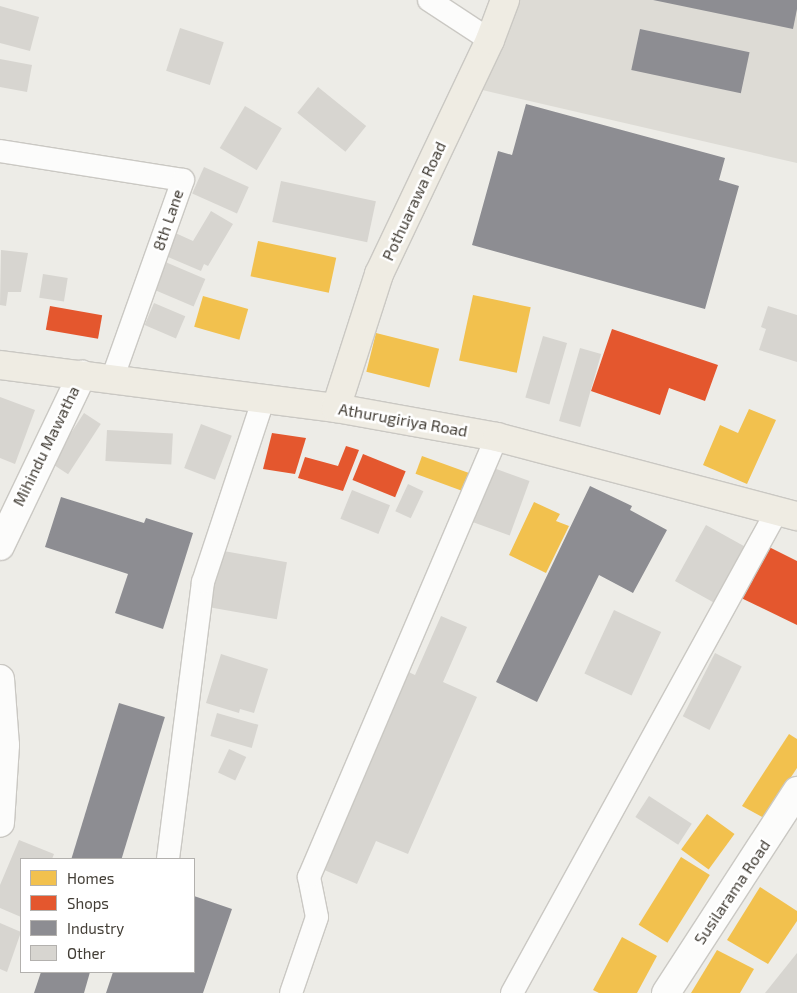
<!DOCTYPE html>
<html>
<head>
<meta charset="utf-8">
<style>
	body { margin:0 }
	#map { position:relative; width:797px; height:993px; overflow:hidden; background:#edece7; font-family:"Exo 2",sans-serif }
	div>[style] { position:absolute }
	.industrial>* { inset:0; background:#dddbd5 }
	.homes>* { inset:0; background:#f2c14e; transform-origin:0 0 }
	.shops>* { inset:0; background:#e4572e; transform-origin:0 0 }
	.industry>* { inset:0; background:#8d8d92; transform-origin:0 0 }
	.building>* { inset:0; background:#d7d5d0; transform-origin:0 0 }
	.roads { filter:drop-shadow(1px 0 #cac8c3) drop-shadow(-1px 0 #cac8c3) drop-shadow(0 1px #cac8c3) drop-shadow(0 -1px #cac8c3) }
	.minor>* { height:22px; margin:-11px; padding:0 11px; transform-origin:11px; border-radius:11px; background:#fcfcfb }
	.tertiary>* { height:28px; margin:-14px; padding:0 14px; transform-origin:14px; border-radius:14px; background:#fcfcfb }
	.primary>* { height:28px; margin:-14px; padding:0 14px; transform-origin:14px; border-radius:14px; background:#efece3 }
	span { translate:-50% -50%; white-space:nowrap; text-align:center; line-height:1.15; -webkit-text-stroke:5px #fff; paint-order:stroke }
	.street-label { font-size:16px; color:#423d35 }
	.legend { position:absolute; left:20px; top:858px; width:175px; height:115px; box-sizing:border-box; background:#fff; border:1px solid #b3b1ae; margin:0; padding:6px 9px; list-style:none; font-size:15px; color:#423d35 }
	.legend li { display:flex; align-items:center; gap:10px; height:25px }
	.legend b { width:25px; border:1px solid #b3b1ae }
</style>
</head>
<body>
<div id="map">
	<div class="industrial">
		<div style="clip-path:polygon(505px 0,797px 0,797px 163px,478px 89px)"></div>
	</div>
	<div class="homes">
		<div style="left:258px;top:241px;width:80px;height:36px;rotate:12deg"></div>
		<div style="left:473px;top:295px;width:59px;height:67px;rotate:12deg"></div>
		<div style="left:203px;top:296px;width:47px;height:32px;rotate:16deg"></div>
		<div style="left:376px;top:333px;width:65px;height:40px;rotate:14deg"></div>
		<div style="clip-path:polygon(749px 409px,776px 420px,747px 484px,703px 465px,720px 425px,738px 433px)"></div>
		<div style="left:422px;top:456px;width:50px;height:19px;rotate:20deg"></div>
		<div style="clip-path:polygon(534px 502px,560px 514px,556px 521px,569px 526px,546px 573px,509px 555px)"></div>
		<div style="clip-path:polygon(789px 734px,797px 739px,797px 768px,764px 818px,742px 806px)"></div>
		<div style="left:707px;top:814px;width:34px;height:44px;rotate:36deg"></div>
		<div style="left:681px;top:857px;width:34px;height:80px;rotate:32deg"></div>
		<div style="clip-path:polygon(760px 887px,797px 911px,797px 921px,768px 964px,727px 940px)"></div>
		<div style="clip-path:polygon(622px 937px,657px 956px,637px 993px,599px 993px,593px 990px)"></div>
		<div style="clip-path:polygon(717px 950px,754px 969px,740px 993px,691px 993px)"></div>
	</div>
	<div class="shops">
		<div style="left:50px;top:306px;width:53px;height:24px;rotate:10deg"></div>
		<div style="clip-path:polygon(612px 329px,718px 365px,705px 401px,669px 388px,660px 415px,591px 391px)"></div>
		<div style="clip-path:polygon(272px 433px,306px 438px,295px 474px,263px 469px)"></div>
		<div style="clip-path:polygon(346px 446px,359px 450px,343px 491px,298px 478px,305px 457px,338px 466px)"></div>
		<div style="left:363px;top:454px;width:46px;height:28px;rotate:22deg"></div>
		<div style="clip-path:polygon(763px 544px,797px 561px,797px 625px,737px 596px)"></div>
	</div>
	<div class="industry">
		<div style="clip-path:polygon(653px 0,797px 0,797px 9px,793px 29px)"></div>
		<div style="left:640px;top:29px;width:112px;height:42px;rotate:12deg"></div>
		<div style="clip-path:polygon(526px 104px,725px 158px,719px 180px,739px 186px,705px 309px,472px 245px,498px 151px,512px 155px)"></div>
		<div style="clip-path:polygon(590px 486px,632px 506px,630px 510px,667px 530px,633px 593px,599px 575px,537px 702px,496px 682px)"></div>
		<div style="clip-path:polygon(61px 497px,144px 523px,146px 518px,193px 533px,163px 629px,115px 613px,128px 574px,45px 547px)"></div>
		<div style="left:119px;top:703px;width:48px;height:163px;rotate:17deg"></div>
		<div style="clip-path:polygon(194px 896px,232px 909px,203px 993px,106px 993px,113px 972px,194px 972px)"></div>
		<div style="clip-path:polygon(41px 972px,90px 972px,84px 993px,34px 993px)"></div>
	</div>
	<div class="building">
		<div style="clip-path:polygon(0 6px,39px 17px,30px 51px,0 43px)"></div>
		<div style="left:180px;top:28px;width:46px;height:45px;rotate:18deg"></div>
		<div style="clip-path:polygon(0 59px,32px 65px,27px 92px,0 87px)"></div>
		<div style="left:318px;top:87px;width:62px;height:33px;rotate:39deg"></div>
		<div style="left:245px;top:106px;width:43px;height:49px;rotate:31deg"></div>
		<div style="left:204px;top:167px;width:49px;height:29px;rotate:24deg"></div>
		<div style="left:281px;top:181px;width:97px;height:42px;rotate:12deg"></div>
		<div style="clip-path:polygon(211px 211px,233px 224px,208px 266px,204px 264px,201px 271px,161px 254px,171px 231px,193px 241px)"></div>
		<div style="clip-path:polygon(1px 250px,28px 253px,21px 292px,8px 292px,6px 306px,0 305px)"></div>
		<div style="left:163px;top:261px;width:46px;height:30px;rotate:23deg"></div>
		<div style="left:43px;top:274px;width:25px;height:24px;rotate:9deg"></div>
		<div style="left:154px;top:303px;width:34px;height:24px;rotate:23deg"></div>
		<div style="clip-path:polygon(768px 306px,797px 315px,797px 362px,759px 350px,766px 329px,761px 327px)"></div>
		<div style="left:543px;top:336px;width:25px;height:64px;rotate:16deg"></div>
		<div style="left:580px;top:348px;width:22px;height:76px;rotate:16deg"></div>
		<div style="clip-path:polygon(0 397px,35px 410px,15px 464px,0 458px)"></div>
		<div style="left:84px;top:413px;width:20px;height:60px;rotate:33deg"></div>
		<div style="left:201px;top:424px;width:33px;height:47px;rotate:21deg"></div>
		<div style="left:107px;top:430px;width:66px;height:31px;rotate:3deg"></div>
		<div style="left:491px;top:467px;width:41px;height:58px;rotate:20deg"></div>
		<div style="left:408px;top:484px;width:17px;height:30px;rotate:25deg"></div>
		<div style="left:352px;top:490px;width:41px;height:31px;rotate:22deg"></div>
		<div style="left:706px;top:525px;width:53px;height:64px;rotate:29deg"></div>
		<div style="left:218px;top:550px;width:70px;height:58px;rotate:10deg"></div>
		<div style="left:614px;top:610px;width:52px;height:70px;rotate:25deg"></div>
		<div style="clip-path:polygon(441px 616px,467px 627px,443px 682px,477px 697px,408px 854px,376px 841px,357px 884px,315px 866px,402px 669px,415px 675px)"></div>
		<div style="left:715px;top:653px;width:30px;height:71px;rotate:27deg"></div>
		<div style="clip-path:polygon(221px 654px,268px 669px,254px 713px,240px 709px,239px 713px,206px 703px)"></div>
		<div style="left:217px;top:713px;width:43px;height:24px;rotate:16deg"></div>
		<div style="left:229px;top:749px;width:19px;height:26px;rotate:25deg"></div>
		<div style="left:649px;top:796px;width:51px;height:25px;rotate:33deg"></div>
		<div style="clip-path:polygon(19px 840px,54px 854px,52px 859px,21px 859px,21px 917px,0 908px,0 885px)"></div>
		<div style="clip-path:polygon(0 923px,21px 932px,7px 972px,0 969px)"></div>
		<div style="clip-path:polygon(797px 953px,797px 993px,765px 993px)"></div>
	</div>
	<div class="roads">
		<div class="minor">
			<div style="left:429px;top:0;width:73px;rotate:33.3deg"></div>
			<div style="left:0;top:151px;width:185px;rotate:9deg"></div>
			<div style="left:183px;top:180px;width:211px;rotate:109.6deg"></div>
			<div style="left:168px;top:859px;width:279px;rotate:-82.8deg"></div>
			<div style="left:203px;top:582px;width:194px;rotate:-71.7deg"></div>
			<div style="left:291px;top:993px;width:80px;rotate:-71.1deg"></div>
			<div style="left:317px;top:917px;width:41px;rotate:-101.3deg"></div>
			<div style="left:309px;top:877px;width:478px;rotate:-66.9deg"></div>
			<div style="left:512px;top:993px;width:550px;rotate:-61.2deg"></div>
		</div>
		<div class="tertiary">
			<div style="left:0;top:546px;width:190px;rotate:-64.4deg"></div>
			<div style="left:0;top:679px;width:66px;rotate:85.7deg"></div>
			<div style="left:5px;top:745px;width:78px;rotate:93.7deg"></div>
			<div style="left:666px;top:993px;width:241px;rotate:-57deg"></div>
		</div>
		<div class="primary">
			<div style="left:0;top:365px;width:339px;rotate:7.3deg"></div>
			<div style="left:336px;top:408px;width:164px;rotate:10.2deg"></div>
			<div style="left:497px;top:437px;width:310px;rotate:14.8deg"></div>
			<div style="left:336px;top:408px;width:141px;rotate:-72.2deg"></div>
			<div style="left:379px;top:274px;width:259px;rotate:-64.6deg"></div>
			<div style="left:490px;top:40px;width:43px;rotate:-69.4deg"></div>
		</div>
	</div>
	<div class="street-label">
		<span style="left:414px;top:201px;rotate:-65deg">Pothuarawa Road</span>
		<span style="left:168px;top:220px;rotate:-71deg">8th Lane</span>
		<span style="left:403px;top:420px;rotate:10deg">Athurugiriya Road</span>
		<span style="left:46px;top:446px;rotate:-64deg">Mihindu Mawatha</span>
		<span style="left:732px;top:892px;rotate:-56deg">Susilarama Road</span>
	</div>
	<ul class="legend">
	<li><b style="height:14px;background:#f2c14e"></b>Homes</li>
	<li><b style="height:14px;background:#e4572e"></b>Shops</li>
	<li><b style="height:14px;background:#8d8d92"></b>Industry</li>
	<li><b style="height:14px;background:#d7d5d0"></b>Other</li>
	</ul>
</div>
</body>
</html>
